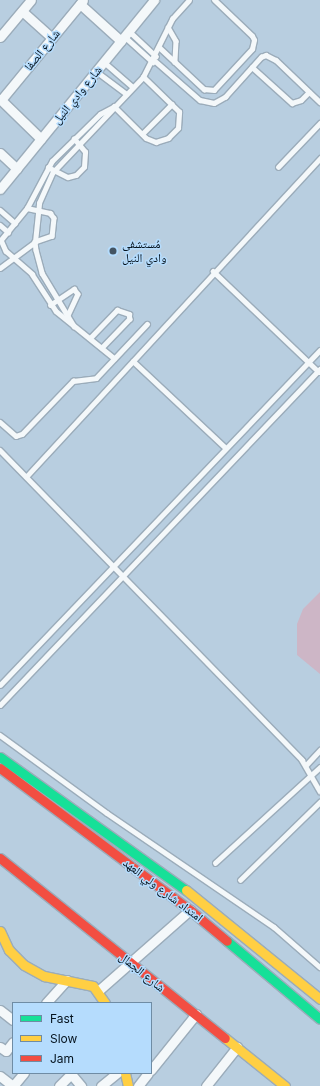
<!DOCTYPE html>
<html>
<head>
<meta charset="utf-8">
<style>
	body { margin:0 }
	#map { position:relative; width:320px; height:1086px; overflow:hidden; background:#b8cee0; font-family:Inter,"Noto Naskh Arabic",sans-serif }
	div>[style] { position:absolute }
	.green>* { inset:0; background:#cdb6c6 }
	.roads { filter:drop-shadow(1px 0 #9bacba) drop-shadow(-1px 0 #9bacba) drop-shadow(0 1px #9bacba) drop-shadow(0 -1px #9bacba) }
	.lane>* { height:4.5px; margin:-2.25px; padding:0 2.25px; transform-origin:2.25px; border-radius:2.25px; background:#f4f8fa }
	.street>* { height:9px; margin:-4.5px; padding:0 4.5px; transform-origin:4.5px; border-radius:4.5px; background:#f4f8fa }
	.fast>* { height:9px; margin:-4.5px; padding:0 4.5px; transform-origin:4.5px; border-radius:4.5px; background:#16e098 }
	.slow>* { height:9px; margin:-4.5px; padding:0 4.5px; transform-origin:4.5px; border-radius:4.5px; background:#ffcf43 }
	.jam>* { height:9px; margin:-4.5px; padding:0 4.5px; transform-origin:4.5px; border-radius:4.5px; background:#f24e42 }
	.dots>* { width:11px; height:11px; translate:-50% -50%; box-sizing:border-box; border:2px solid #b5dcfd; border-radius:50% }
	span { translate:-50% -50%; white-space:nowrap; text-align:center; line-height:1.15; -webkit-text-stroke:3px #b5dcfd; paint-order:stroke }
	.street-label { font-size:12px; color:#05131e }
	.poi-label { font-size:12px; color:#05131e }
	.left { translate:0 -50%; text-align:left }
	.legend { position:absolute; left:12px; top:1002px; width:140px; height:72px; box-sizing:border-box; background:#b5dcfd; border:1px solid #6f8ca4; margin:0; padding:5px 7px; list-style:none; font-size:12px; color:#05131e }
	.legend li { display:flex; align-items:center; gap:8px; height:20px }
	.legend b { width:20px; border:1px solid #6f8ca4 }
</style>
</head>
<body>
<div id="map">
	<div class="green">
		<div style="clip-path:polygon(320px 592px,320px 674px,297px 655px,297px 624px,303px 609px)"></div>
	</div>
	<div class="roads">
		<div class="lane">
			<div style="left:168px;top:27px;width:16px;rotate:60deg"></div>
			<div style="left:176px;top:41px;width:21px;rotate:93deg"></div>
			<div style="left:129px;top:31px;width:37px;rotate:43deg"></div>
			<div style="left:124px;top:36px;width:39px;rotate:42deg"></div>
			<div style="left:159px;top:47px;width:62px;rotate:43deg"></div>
			<div style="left:204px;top:89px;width:10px;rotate:6deg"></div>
			<div style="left:214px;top:90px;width:56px;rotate:-47.2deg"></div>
			<div style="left:252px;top:49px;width:9px;rotate:-77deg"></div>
			<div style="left:254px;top:40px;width:4px;rotate:-117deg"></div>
			<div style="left:252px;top:36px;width:52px;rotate:-136.5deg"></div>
			<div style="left:154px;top:60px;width:61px;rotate:41deg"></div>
			<div style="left:200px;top:100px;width:14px;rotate:12deg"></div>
			<div style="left:214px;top:103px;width:13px;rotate:-29deg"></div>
			<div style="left:225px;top:97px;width:54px;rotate:-48deg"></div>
			<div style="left:261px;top:57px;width:5px;rotate:-22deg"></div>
			<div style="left:266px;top:55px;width:11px;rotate:27deg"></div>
			<div style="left:276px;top:60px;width:61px;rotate:43.7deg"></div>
			<div style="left:104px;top:62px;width:38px;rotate:41deg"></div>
			<div style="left:252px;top:67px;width:54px;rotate:42deg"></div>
			<div style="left:292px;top:103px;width:9px;rotate:-18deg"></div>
			<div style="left:301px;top:100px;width:11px;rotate:-45deg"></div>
			<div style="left:96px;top:71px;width:38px;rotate:37deg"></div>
			<div style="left:114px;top:106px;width:45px;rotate:45deg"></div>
			<div style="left:146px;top:138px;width:11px;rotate:22deg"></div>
			<div style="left:156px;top:142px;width:13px;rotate:-18deg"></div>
			<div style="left:168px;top:138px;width:14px;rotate:-45deg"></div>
			<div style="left:178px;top:128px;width:16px;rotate:-86deg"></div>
			<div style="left:179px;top:112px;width:50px;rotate:-135.8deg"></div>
			<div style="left:142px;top:134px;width:42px;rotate:-45deg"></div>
			<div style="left:48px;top:167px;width:22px;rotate:27deg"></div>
			<div style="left:68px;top:177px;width:8px;rotate:-14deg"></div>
			<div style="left:76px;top:175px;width:11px;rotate:-45deg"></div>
			<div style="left:84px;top:167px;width:15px;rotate:-86deg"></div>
			<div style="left:85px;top:152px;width:17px;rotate:-130deg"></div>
			<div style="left:278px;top:167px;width:61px;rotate:-46.3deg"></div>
			<div style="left:27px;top:208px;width:24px;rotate:12deg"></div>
			<div style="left:50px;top:213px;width:6px;rotate:51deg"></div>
			<div style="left:54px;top:218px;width:18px;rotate:96deg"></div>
			<div style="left:52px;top:236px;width:18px;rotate:161deg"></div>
			<div style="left:35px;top:242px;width:8px;rotate:83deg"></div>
			<div style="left:36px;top:250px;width:24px;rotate:75deg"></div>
			<div style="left:42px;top:273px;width:62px;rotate:58.9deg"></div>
			<div style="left:0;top:210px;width:20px;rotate:41deg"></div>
			<div style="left:0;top:225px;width:11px;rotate:41deg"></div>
			<div style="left:1px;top:240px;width:12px;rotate:66deg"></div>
			<div style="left:6px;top:251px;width:35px;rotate:41deg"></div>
			<div style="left:32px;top:274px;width:44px;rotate:57deg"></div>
			<div style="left:56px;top:311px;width:75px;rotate:39deg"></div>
			<div style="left:0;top:241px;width:43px;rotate:-50.7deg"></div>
			<div style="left:27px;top:208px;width:53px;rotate:-62deg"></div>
			<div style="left:52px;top:161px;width:67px;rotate:-44.4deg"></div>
			<div style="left:100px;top:114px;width:15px;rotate:-28deg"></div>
			<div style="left:0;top:268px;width:44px;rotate:-36.6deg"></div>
			<div style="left:35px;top:242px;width:39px;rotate:-84deg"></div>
			<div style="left:39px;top:203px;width:34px;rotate:-66deg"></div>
			<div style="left:53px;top:172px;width:131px;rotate:-46.5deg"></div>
			<div style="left:143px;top:77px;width:65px;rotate:-63.4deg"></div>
			<div style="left:172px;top:19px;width:25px;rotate:-48deg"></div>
			<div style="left:213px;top:271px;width:146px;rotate:43.6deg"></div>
			<div style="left:50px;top:305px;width:29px;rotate:-34deg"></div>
			<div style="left:74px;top:289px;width:6px;rotate:51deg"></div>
			<div style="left:78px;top:294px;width:23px;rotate:115deg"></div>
			<div style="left:90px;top:338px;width:39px;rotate:-46deg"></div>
			<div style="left:117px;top:310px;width:13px;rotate:18deg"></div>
			<div style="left:129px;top:314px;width:5px;rotate:79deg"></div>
			<div style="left:130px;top:319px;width:40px;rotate:134deg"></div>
			<div style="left:133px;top:361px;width:127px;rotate:43.1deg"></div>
			<div style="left:0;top:422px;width:21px;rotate:41deg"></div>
			<div style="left:16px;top:436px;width:6px;rotate:-18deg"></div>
			<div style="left:22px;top:434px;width:74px;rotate:-46.1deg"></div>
			<div style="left:73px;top:381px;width:23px;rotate:-7deg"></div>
			<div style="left:96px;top:378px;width:74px;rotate:-46.6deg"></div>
			<div style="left:0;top:450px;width:433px;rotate:45.7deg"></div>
			<div style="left:302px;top:760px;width:36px;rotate:60deg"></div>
			<div style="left:26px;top:477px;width:434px;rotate:-47.3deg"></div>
			<div style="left:0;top:685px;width:463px;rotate:-46.3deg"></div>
			<div style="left:0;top:705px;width:464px;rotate:-46.4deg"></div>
			<div style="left:0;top:735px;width:132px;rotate:36.1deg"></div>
			<div style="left:107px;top:813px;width:202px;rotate:34.3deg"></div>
			<div style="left:274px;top:927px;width:61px;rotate:41deg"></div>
			<div style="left:306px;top:765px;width:21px;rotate:-47deg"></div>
			<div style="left:215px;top:863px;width:142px;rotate:-42.4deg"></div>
			<div style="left:240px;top:880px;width:112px;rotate:-44.3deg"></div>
		</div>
		<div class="street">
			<div style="left:80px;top:4px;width:55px;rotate:42.1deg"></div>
			<div style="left:22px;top:11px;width:40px;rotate:42deg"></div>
			<div style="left:0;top:37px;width:48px;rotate:-50deg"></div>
			<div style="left:0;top:99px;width:57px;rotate:44.3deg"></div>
			<div style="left:1px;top:100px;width:129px;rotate:-50.6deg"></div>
			<div style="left:0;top:153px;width:23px;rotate:43deg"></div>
			<div style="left:0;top:189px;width:244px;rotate:-50.8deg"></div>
			<div style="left:98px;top:991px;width:123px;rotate:-41.4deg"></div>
			<div style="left:46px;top:1003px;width:31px;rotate:-48deg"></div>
			<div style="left:0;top:1010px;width:16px;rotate:38deg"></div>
			<div style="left:0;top:1047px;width:7px;rotate:34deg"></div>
			<div style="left:6px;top:1051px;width:11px;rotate:-52deg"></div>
			<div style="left:151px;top:1070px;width:72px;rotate:-51.2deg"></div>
			<div style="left:71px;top:1074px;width:16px;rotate:50deg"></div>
			<div style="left:0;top:1076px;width:16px;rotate:38deg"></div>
			<div style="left:13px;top:1086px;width:17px;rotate:-50deg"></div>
			<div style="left:59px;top:1086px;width:18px;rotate:-45deg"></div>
			<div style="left:101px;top:1086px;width:21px;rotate:-39deg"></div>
			<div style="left:138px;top:1086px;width:16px;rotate:-52deg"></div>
			<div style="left:206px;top:1086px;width:50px;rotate:-51.5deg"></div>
		</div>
		<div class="fast">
			<div style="left:0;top:757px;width:229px;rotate:35.6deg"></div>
			<div style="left:227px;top:941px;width:121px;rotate:40deg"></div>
		</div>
		<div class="slow">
			<div style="left:186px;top:890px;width:173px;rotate:39.1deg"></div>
			<div style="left:0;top:931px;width:21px;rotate:65deg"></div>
			<div style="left:9px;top:950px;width:21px;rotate:45deg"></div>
			<div style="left:24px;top:965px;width:23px;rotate:29deg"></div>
			<div style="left:44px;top:976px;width:50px;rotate:11.5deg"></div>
			<div style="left:93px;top:986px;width:21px;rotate:55deg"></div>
			<div style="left:225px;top:1038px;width:77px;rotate:38.7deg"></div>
			<div style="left:125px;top:1073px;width:13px;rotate:77deg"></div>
		</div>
		<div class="jam">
			<div style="left:0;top:768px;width:237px;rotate:36.8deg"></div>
			<div style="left:190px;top:910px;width:48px;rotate:40deg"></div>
			<div style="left:0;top:858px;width:288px;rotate:38.7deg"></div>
		</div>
	</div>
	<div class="dots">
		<div style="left:113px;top:251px;background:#445462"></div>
	</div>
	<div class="street-label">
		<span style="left:42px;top:50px;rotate:-51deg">شارع الصفا</span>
		<span style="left:77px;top:95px;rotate:-51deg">شارع وادي النيل</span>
		<span style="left:163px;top:890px;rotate:37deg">امتداد شارع ولي العهد</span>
		<span style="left:142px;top:972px;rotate:39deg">شارع الجمال</span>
	</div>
	<div class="poi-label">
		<span class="left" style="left:122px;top:251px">مُستشفى<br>وادي النيل</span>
	</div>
	<ul class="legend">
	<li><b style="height:5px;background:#16e098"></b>Fast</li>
	<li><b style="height:5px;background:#ffcf43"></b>Slow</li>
	<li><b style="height:5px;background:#f24e42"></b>Jam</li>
	</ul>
</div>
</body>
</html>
